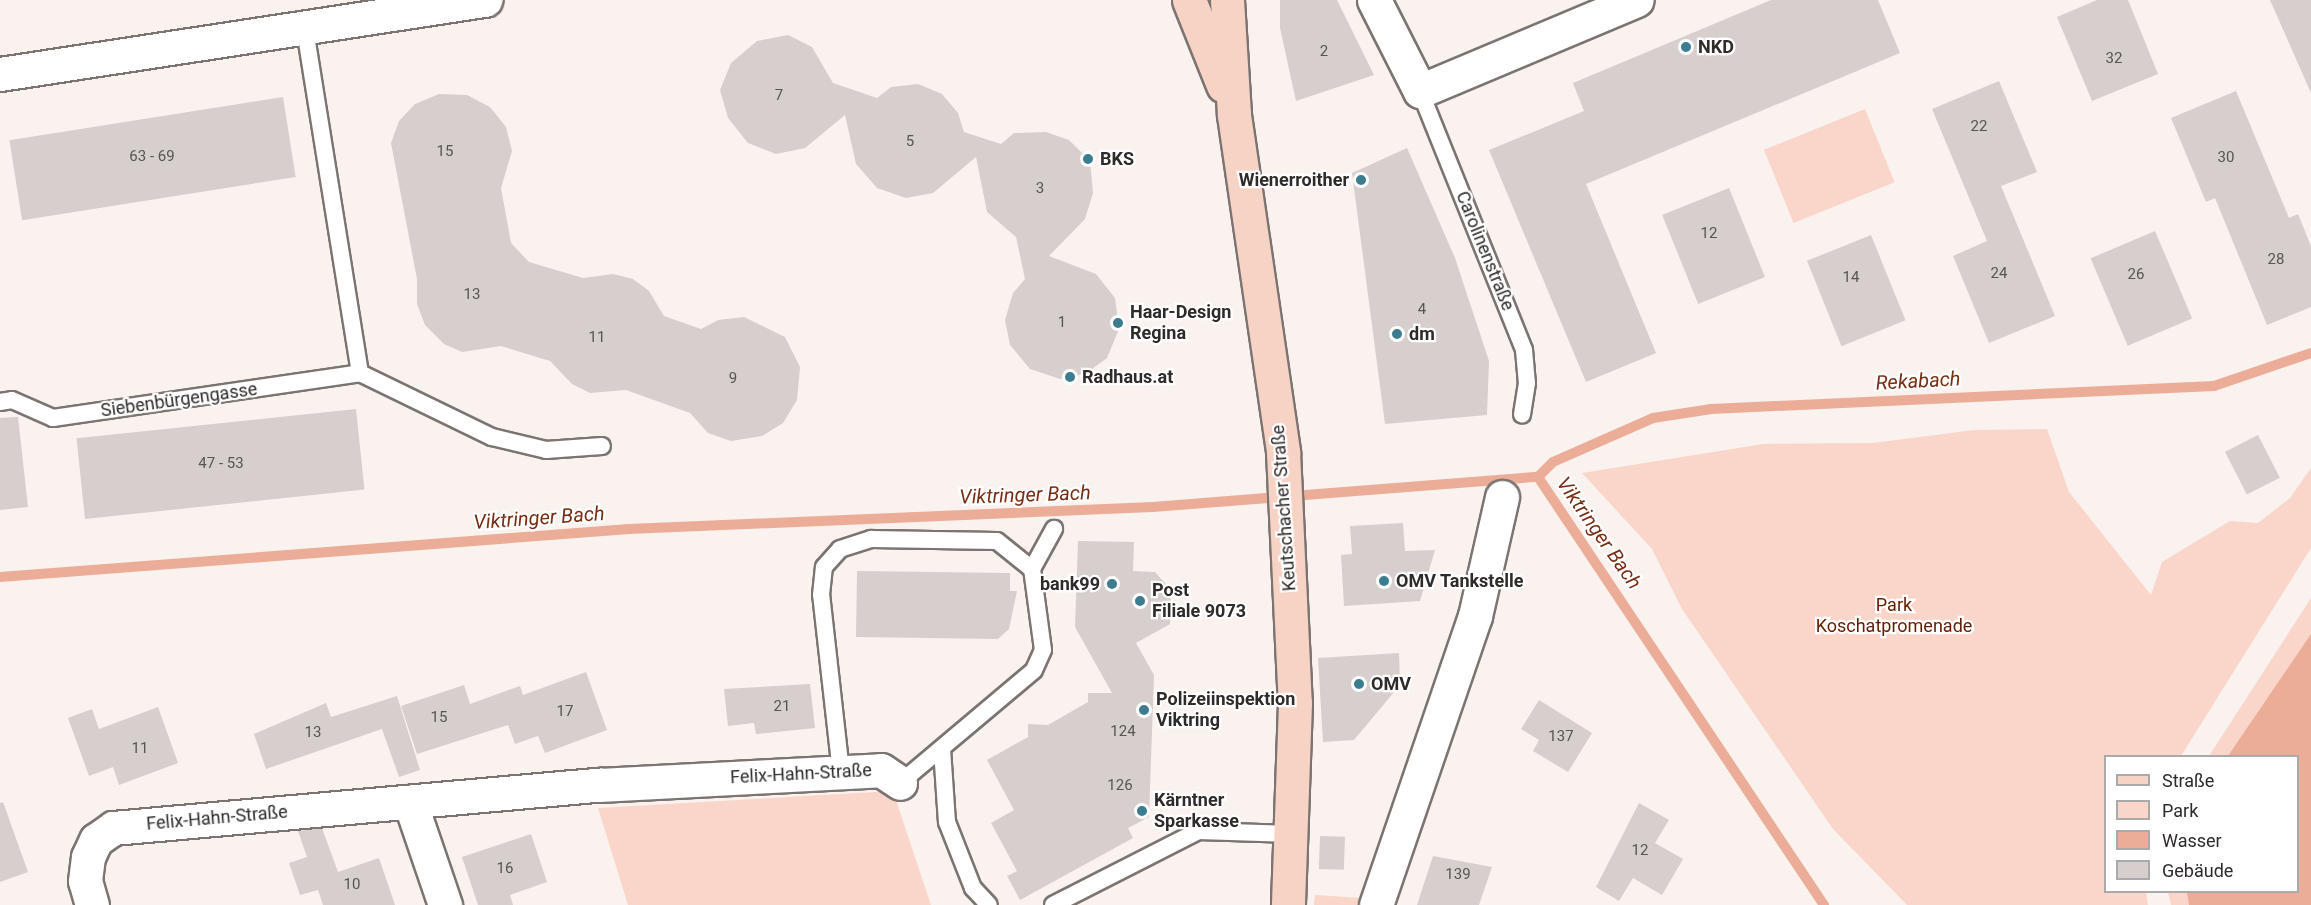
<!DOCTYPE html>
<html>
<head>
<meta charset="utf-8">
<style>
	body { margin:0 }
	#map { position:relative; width:2311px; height:905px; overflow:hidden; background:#faf2ef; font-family:Roboto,sans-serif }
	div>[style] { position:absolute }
	.green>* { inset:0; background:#fad5c9; transform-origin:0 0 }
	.water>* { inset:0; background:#ebad98 }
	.stream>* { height:10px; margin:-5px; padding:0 5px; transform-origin:5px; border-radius:5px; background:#ebad98 }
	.building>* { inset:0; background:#d7cfcd; transform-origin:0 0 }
	.roads { filter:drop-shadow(2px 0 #7b7471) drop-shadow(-2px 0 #7b7471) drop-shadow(0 2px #7b7471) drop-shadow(0 -2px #7b7471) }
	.lane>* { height:16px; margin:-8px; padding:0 8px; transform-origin:8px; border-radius:8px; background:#fff }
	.street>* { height:33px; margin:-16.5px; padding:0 16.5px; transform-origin:16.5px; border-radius:16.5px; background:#fff }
	.secondary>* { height:33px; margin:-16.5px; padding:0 16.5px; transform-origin:16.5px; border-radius:16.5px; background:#f7d3c6 }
	.dots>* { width:16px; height:16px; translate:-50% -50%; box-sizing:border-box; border:3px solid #fff; border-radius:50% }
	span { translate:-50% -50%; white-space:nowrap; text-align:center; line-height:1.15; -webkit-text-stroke:4.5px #fff; paint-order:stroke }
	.number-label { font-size:15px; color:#585453 }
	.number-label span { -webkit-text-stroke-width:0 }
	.poi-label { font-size:18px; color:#2e2b2a; font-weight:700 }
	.left { translate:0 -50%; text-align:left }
	.right { translate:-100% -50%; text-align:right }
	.street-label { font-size:18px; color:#2e2b2a }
	.park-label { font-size:18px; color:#641d00 }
	.water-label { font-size:20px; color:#772e14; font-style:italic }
	.legend { position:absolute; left:2104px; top:755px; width:195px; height:138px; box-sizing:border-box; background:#fff; border:2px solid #abaaaa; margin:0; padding:8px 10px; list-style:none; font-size:18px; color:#2e2b2a }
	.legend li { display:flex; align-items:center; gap:12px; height:30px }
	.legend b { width:30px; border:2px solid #abaaaa }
</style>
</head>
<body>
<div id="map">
	<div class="green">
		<div style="left:1865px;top:109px;width:79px;height:109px;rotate:68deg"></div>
		<div style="clip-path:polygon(2047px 429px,2069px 492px,2151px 595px,2162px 562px,2230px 521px,2258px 523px,2290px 498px,2311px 468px,2311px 548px,2181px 756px,2106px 756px,2106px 892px,2146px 892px,2148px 905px,1907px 905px,1833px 829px,1682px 609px,1652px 549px,1582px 473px,1763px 444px,1873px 443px,1974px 430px)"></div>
		<div style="clip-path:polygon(2311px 598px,2311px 905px,2171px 905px,2168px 892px,2298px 892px,2298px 756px,2209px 756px)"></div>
		<div style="clip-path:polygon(893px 791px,931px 905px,628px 905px,598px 808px)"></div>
		<div style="clip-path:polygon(1315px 895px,1362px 898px,1360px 905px,1314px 905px)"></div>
	</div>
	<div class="water">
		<div style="clip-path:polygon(2311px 634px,2311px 905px,2189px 905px,2187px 892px,2298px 892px,2298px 756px,2228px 756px)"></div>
	</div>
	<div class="stream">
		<div style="left:1538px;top:477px;width:21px;rotate:-45deg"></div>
		<div style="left:1553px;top:462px;width:109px;rotate:-23.7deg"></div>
		<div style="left:1653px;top:418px;width:59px;rotate:-8.8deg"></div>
		<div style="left:1711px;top:409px;width:504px;rotate:-2.62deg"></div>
		<div style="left:2214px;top:386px;width:102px;rotate:-18.8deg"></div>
		<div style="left:0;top:577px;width:631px;rotate:-4.36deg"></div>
		<div style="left:629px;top:529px;width:524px;rotate:-2.4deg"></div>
		<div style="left:1153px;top:507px;width:386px;rotate:-4.5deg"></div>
		<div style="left:1538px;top:477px;width:515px;rotate:56.25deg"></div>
	</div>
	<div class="building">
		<div style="clip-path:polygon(1280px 0,1337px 0,1374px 75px,1296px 101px,1280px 28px)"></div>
		<div style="clip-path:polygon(1771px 0,1878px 0,1900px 53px,1586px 184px,1656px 353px,1586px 382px,1489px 150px,1584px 111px,1573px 83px)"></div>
		<div style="clip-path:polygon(2097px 0,2128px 0,2158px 74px,2092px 101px,2057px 17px)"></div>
		<div style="clip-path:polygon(2270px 0,2311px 0,2311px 93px)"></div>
		<div style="clip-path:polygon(788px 35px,812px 47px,833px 83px,877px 98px,891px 87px,918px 84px,942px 94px,958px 113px,964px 132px,1001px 144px,1014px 133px,1046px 132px,1069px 140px,1090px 161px,1093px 193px,1085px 219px,1049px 256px,1096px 274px,1115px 298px,1119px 329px,1107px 358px,1085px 374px,1060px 379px,1030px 369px,1010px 345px,1005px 320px,1013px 293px,1025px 279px,1016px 237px,987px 212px,976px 157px,933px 193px,906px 198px,877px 188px,856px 164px,845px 115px,805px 148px,776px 154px,748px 143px,728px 118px,720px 90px,731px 63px,757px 41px)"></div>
		<div style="clip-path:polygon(1999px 81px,2037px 172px,2001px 186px,2055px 316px,1989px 343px,1953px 256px,1987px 241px,1932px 109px)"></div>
		<div style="clip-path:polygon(2236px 91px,2289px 218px,2298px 214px,2311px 246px,2311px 307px,2267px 325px,2215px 198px,2206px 202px,2171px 118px)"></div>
		<div style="clip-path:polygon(439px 94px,467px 95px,490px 107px,506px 127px,512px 151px,501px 188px,511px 243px,529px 262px,583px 278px,613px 274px,633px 279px,649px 291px,664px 316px,701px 329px,718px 320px,744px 317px,785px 337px,800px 367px,797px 400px,783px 423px,762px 436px,731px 441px,708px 433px,690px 413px,626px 390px,590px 393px,572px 384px,550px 361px,501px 346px,462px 352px,444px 344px,425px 325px,417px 304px,417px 279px,391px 143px,399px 121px,415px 104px)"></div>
		<div style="left:283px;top:97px;width:81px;height:277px;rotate:81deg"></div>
		<div style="clip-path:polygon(1407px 148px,1455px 258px,1489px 361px,1487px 415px,1385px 424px,1352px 173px)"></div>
		<div style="left:1729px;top:188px;width:96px;height:72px;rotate:68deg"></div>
		<div style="left:2155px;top:231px;width:95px;height:70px;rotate:67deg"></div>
		<div style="left:1871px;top:235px;width:92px;height:69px;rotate:68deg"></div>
		<div style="left:356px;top:409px;width:81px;height:281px;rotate:84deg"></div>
		<div style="clip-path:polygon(18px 417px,28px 507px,0 510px,0 418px)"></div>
		<div style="left:2258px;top:435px;width:48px;height:37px;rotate:63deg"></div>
		<div style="clip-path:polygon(1403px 523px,1405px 551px,1435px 550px,1420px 601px,1344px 606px,1341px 555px,1352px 554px,1350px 526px)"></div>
		<div style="clip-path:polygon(1078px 541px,1134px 542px,1133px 571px,1155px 572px,1171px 590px,1170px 624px,1136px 643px,1154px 675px,1149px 817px,1128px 828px,1133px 838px,1020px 900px,1007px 876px,1017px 871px,991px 823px,1014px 810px,987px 760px,1028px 737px,1028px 724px,1048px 725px,1088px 702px,1088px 693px,1112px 693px,1075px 627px)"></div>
		<div style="clip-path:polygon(857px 571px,1010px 573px,1010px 591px,1017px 591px,1009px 629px,998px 639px,856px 637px)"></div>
		<div style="clip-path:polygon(1399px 653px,1400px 685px,1354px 740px,1323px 742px,1318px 658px)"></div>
		<div style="clip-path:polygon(586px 672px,607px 730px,545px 753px,538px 736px,515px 744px,508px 725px,417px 754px,401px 706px,464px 685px,470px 704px,520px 686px,523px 695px)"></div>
		<div style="clip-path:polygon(810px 684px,815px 728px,756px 734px,754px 723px,728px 726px,724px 689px)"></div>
		<div style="clip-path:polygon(397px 696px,420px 770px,399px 777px,382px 729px,266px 769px,254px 734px,326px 703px,331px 717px)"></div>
		<div style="clip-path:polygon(1539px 700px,1592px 733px,1568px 772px,1533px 751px,1539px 740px,1521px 729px)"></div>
		<div style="clip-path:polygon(158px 707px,178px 763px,119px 785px,113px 767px,89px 776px,68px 718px,92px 709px,99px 729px)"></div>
		<div style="clip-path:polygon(3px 802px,28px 872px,0 882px,0 803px)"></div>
		<div style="clip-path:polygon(1639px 803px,1669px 820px,1655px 843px,1683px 859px,1662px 895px,1633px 878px,1619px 901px,1596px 887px)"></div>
		<div style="clip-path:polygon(322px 828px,338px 872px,379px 858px,395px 905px,323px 905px,318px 890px,300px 895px,289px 863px,307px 857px,298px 831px)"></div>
		<div style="clip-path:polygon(531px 834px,547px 882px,510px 895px,513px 905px,478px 905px,462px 857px)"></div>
		<div style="left:1320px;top:836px;width:25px;height:33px;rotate:2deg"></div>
		<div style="clip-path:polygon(1433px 856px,1492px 867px,1479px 905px,1417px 905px)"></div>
	</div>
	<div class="roads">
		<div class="lane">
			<div style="left:1420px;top:91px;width:279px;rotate:68.1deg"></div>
			<div style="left:1524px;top:350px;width:33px;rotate:85deg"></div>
			<div style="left:1527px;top:383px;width:32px;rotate:99deg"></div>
			<div style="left:360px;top:373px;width:147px;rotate:25.9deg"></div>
			<div style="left:492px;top:437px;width:56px;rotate:13.5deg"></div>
			<div style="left:546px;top:450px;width:56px;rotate:-4.1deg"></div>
			<div style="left:0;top:402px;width:12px;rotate:-9deg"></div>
			<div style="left:12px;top:400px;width:45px;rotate:23.7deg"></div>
			<div style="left:53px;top:418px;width:310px;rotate:-8.3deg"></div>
			<div style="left:360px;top:373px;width:349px;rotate:-99.1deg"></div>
			<div style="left:942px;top:749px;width:73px;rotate:86.1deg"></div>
			<div style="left:947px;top:822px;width:71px;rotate:68.5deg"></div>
			<div style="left:973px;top:888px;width:23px;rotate:47deg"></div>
			<div style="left:841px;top:772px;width:178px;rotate:-96.4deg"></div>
			<div style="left:821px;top:595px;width:28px;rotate:-84deg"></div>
			<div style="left:824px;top:567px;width:24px;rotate:-48deg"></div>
			<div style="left:840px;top:549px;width:33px;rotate:-18deg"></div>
			<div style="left:871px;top:539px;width:126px;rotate:0.9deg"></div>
			<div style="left:997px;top:541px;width:45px;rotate:38.7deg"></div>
			<div style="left:900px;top:783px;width:175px;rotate:-40.1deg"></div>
			<div style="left:1034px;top:670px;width:22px;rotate:-66deg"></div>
			<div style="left:1043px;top:650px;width:82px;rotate:-97.7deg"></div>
			<div style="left:1032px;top:569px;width:46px;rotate:-61.2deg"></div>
			<div style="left:1053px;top:905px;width:163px;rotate:-27deg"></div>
			<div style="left:1198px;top:831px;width:95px;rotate:1.8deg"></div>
		</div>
		<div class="street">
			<div style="left:1374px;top:0;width:102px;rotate:63.2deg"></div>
			<div style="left:1420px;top:91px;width:235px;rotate:-22.8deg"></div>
			<div style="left:0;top:74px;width:491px;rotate:-8.7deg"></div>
			<div style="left:410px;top:802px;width:109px;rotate:71.2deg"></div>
			<div style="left:92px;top:905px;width:25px;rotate:-106deg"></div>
			<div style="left:85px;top:881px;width:24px;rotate:-83deg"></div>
			<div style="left:88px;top:857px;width:19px;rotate:-65deg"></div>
			<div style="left:96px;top:840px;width:21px;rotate:-35deg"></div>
			<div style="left:113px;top:828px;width:488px;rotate:-5.1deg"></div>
			<div style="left:599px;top:785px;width:282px;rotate:-3deg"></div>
			<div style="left:881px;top:770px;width:23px;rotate:34deg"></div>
			<div style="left:1376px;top:905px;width:305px;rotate:-71.1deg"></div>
			<div style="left:1475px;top:616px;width:122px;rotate:-77.2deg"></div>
		</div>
		<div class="secondary">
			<div style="left:1189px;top:0;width:92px;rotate:68.2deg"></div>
			<div style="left:1227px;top:0;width:115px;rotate:86.5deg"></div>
			<div style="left:1234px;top:115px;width:341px;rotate:81.7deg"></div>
			<div style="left:1283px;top:452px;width:251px;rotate:87.3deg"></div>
			<div style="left:1295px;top:703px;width:202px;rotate:92deg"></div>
		</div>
	</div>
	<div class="dots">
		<div style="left:1686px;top:47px;background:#3b7c8f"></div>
		<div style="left:1088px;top:159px;background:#3b7c8f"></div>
		<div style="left:1361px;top:180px;background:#3b7c8f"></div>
		<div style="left:1118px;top:323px;background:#3b7c8f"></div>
		<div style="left:1397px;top:334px;background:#3b7c8f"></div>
		<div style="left:1070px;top:377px;background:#3b7c8f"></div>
		<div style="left:1384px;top:581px;background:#3b7c8f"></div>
		<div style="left:1112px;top:584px;background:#3b7c8f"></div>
		<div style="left:1140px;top:601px;background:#3b7c8f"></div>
		<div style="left:1359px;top:684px;background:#3b7c8f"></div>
		<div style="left:1144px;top:710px;background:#3b7c8f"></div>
		<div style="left:1142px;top:811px;background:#3b7c8f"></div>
	</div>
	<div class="number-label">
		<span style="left:1324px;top:52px">2</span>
		<span style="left:2114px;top:59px">32</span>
		<span style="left:779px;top:96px">7</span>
		<span style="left:1979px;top:127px">22</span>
		<span style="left:910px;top:142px">5</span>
		<span style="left:445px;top:152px">15</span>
		<span style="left:152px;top:157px">63 - 69</span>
		<span style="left:2226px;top:158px">30</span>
		<span style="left:1040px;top:189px">3</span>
		<span style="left:1709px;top:234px">12</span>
		<span style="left:2276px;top:260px">28</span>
		<span style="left:1999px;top:274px">24</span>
		<span style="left:2136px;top:275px">26</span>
		<span style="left:1851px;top:278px">14</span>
		<span style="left:472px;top:295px">13</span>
		<span style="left:1422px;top:310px">4</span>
		<span style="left:1062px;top:323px">1</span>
		<span style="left:597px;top:338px">11</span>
		<span style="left:733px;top:379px">9</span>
		<span style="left:221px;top:464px">47 - 53</span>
		<span style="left:782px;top:707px">21</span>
		<span style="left:565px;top:712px">17</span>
		<span style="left:439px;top:718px">15</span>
		<span style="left:1123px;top:732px">124</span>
		<span style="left:313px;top:733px">13</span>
		<span style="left:1561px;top:737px">137</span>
		<span style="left:140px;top:749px">11</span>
		<span style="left:1120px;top:786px">126</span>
		<span style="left:1640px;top:851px">12</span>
		<span style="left:505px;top:869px">16</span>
		<span style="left:1458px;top:875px">139</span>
		<span style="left:352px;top:885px">10</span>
	</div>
	<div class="poi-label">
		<span class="left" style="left:1698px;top:47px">NKD</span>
		<span class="left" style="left:1100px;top:159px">BKS</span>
		<span class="right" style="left:1349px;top:180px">Wienerroither</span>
		<span class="left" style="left:1130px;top:323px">Haar-Design<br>Regina</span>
		<span class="left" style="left:1409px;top:334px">dm</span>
		<span class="left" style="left:1082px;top:377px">Radhaus.at</span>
		<span class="left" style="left:1396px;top:581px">OMV Tankstelle</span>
		<span class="right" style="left:1100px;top:584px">bank99</span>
		<span class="left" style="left:1152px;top:601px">Post<br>Filiale 9073</span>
		<span class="left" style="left:1371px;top:684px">OMV</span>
		<span class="left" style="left:1156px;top:710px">Polizeiinspektion<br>Viktring</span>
		<span class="left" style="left:1154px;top:811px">Kärntner<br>Sparkasse</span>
	</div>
	<div class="street-label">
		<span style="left:1485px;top:251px;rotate:68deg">Carolinenstraße</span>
		<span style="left:179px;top:400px;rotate:-8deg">Siebenbürgengasse</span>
		<span style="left:1284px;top:508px;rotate:-94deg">Keutschacher Straße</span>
		<span style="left:801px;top:774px;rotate:-3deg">Felix-Hahn-Straße</span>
		<span style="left:217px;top:818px;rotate:-5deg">Felix-Hahn-Straße</span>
	</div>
	<div class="park-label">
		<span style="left:1894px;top:616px">Park<br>Koschatpromenade</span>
	</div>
	<div class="water-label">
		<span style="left:1918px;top:381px;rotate:-3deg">Rekabach</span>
		<span style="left:1025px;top:495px;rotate:-2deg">Viktringer Bach</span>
		<span style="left:539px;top:518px;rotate:-4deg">Viktringer Bach</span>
		<span style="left:1599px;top:533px;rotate:55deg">Viktringer Bach</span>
	</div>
	<ul class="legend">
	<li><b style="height:8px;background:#f7d3c6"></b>Straße</li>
	<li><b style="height:16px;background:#fad5c9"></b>Park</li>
	<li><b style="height:16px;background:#ebad98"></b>Wasser</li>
	<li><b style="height:16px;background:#d7cfcd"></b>Gebäude</li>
	</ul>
</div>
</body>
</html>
